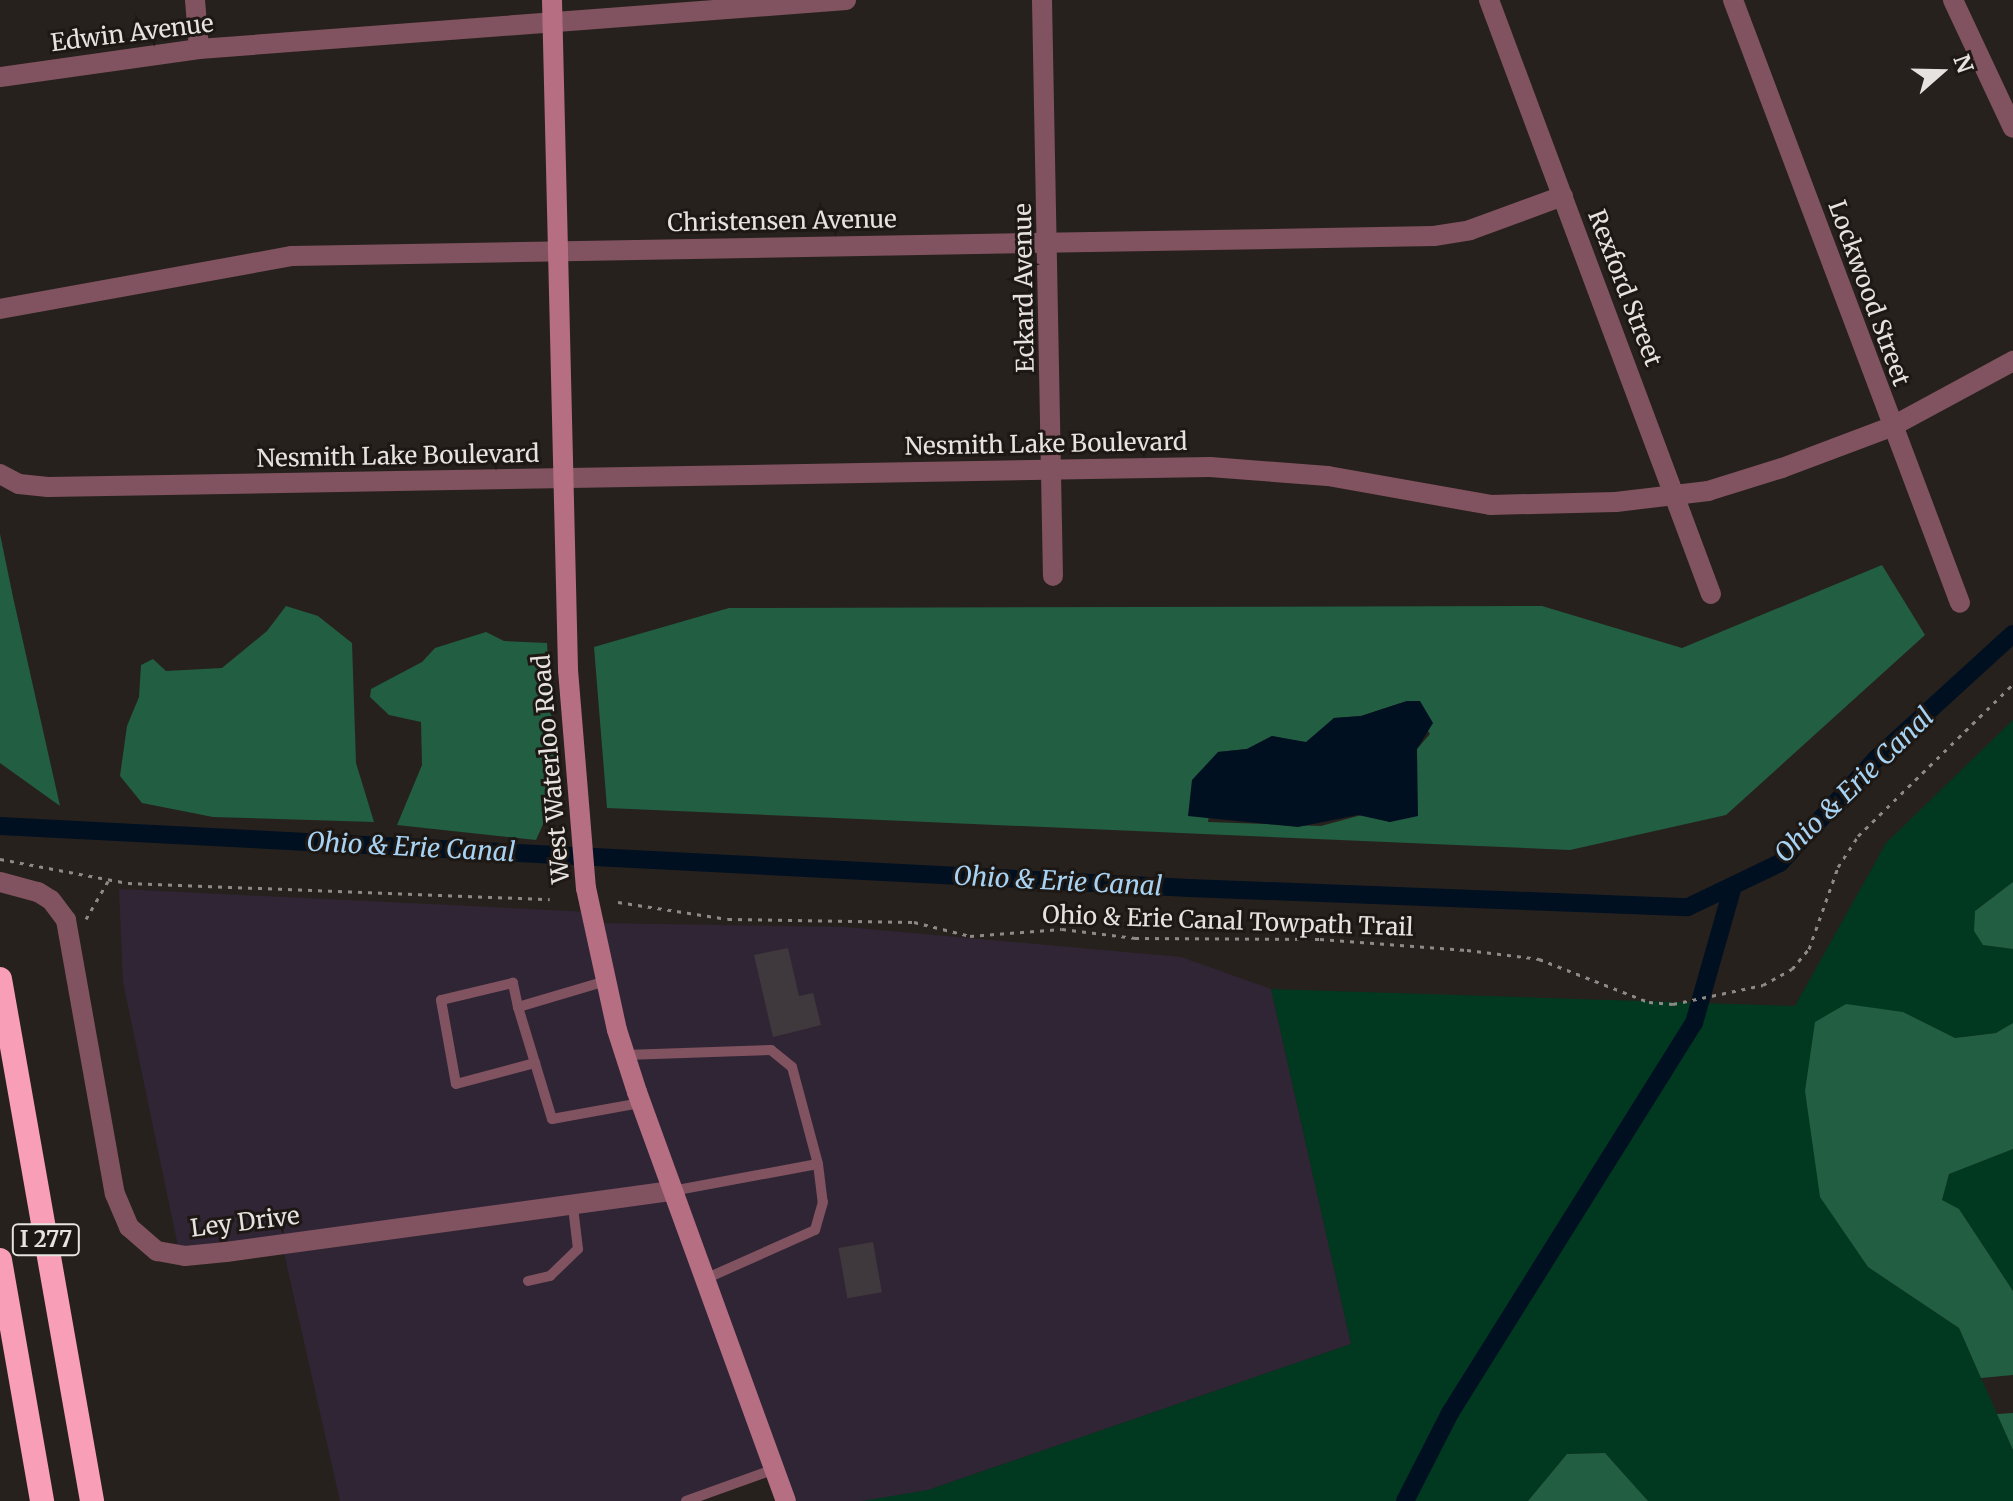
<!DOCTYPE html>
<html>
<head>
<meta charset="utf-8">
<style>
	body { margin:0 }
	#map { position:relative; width:2013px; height:1501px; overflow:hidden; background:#27211e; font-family:Merriweather,serif }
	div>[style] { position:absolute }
	.industrial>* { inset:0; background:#302534 }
	.green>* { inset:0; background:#003820 }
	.forest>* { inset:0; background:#225e41 }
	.water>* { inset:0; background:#001021 }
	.canal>* { height:18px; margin:-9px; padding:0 9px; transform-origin:9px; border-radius:9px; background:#001021 }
	.building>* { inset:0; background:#3f393d; transform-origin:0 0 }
	.path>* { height:3px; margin-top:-1.5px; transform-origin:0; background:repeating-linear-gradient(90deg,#8e8986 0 4px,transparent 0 10px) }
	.service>* { height:10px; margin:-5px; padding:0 5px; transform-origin:5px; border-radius:5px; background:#815360 }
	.minor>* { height:20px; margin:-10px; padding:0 10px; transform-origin:10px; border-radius:10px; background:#815360 }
	.secondary>* { height:20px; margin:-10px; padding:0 10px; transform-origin:10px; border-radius:10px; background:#b66e83 }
	.motorway>* { height:24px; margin:-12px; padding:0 12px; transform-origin:12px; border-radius:12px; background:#f99eb7 }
	span { translate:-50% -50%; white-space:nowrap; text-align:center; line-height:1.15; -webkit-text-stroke:6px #1e1814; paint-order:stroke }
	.shield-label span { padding:2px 6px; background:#1e1814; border:2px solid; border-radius:6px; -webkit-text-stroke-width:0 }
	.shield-label { font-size:22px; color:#e6e2df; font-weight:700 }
	.street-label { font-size:24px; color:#e6e2df }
	.water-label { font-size:26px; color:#a6d3f4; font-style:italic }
	.north { position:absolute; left:1901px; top:32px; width:80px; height:80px; -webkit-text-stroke:6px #1e1814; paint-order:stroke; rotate:70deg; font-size:22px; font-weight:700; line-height:32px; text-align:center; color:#e6e2df }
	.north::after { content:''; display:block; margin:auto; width:28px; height:36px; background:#e6e2df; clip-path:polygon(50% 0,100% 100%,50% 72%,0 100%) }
</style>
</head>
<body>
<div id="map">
	<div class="industrial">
		<div style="clip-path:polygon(119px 889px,591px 912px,594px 923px,845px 927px,1181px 957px,1271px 989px,1351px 1344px,928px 1490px,867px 1501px,786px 1501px,774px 1470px,686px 1501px,340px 1501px,282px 1244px,180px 1256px,123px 982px)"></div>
	</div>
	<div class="green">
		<div style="clip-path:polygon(2013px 720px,2013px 882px,1975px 911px,1974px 931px,1983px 945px,2013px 949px,2013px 1023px,1996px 1033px,1955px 1038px,1903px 1012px,1868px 1267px,1959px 1328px,2013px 1450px,2013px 1501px,1648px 1501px,1605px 1453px,1567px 1454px,1528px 1501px,862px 1501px,928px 1490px,1351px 1344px,1271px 989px,1795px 1006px,1886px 843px)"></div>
		<div style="clip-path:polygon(2013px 1149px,2013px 1291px,1959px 1209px,1942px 1201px,1949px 1174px)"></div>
	</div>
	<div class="forest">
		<div style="clip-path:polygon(0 534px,13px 597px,60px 806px,0 763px)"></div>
		<div style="clip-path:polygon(evenodd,1882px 565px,1925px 635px,1726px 815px,1570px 850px,607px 808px,594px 647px,729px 608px,1542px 606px,1682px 648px,1882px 565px,1407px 701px,1430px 734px,1417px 749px,1414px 805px,1390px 822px,1365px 814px,1321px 826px,1208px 822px,1218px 752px,1247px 749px,1272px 736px,1306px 743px,1334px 718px,1361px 716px,1407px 701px)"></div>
		<div style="clip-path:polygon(286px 606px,318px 616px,352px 643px,356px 763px,374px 822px,213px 817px,142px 803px,120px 776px,127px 726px,139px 697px,141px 665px,153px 659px,166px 671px,222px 668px,267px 631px)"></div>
		<div style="clip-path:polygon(486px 632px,504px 641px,547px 643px,556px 795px,536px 840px,397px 825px,422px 765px,421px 722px,389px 715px,370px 697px,371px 689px,422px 662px,435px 648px)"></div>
		<div style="clip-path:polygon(2013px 882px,2013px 949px,1983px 945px,1974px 931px,1975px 911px)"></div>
		<div style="clip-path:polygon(1846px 1004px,1903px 1012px,1955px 1038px,1996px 1033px,2013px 1023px,2013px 1149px,1949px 1174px,1942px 1200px,1959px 1209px,2013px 1291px,2013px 1375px,1981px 1378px,1959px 1328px,1868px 1267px,1820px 1197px,1805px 1091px,1815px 1022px)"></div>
		<div style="clip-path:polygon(2013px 1413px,2013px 1450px,1997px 1414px)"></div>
		<div style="clip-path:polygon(1605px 1453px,1648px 1501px,1528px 1501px,1567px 1454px)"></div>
	</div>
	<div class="water">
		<div style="clip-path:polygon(1407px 701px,1420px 701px,1433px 723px,1417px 749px,1418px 816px,1390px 822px,1358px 815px,1298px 827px,1188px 816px,1192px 780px,1218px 752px,1247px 749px,1272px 736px,1306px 742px,1334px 718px,1361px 716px)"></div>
	</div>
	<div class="canal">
		<div style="left:0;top:826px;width:1191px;rotate:2.98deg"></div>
		<div style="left:1189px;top:888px;width:499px;rotate:2.2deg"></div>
		<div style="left:1688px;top:907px;width:102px;rotate:-25.6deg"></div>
		<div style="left:1780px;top:863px;width:143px;rotate:-47.3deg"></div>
		<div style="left:1877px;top:758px;width:184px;rotate:-42.4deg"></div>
		<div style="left:1405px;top:1501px;width:99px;rotate:-62.9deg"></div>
		<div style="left:1450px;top:1413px;width:460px;rotate:-58deg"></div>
		<div style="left:1694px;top:1023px;width:142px;rotate:-74.1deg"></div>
	</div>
	<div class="building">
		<div style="clip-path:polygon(788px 948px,799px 996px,813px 993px,821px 1025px,773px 1037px,754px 955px)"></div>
		<div style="left:873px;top:1242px;width:51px;height:35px;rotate:80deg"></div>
	</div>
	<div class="path">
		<div style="left:0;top:859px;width:130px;rotate:10.6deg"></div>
		<div style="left:128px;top:883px;width:422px;rotate:2.2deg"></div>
		<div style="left:618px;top:902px;width:111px;rotate:8.8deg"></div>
		<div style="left:728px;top:919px;width:186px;rotate:0.9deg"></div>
		<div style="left:914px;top:922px;width:58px;rotate:14deg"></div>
		<div style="left:970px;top:936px;width:92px;rotate:-4.4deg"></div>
		<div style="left:1062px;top:929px;width:74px;rotate:7deg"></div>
		<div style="left:1135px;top:938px;width:185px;rotate:0.3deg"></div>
		<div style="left:1320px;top:939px;width:147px;rotate:4.3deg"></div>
		<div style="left:1467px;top:950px;width:73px;rotate:7.1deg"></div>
		<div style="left:1539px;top:959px;width:118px;rotate:21.4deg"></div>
		<div style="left:1649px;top:1002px;width:24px;rotate:5deg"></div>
		<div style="left:1673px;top:1004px;width:92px;rotate:-11.9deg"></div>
		<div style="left:1763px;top:985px;width:33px;rotate:-29deg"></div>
		<div style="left:1792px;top:969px;width:26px;rotate:-50deg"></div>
		<div style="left:1809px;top:949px;width:87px;rotate:-70.5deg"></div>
		<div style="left:1838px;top:867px;width:37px;rotate:-57deg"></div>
		<div style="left:1858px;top:836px;width:217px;rotate:-44.4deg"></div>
		<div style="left:86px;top:919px;width:44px;rotate:-59.9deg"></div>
	</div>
	<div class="service">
		<div style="left:606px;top:981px;width:92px;rotate:163.5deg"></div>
		<div style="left:518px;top:1007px;width:117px;rotate:73.1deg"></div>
		<div style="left:552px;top:1119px;width:89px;rotate:-10.3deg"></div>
		<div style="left:518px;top:1007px;width:25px;rotate:-102deg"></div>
		<div style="left:513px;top:983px;width:74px;rotate:166.7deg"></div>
		<div style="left:441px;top:1000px;width:85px;rotate:79.9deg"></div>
		<div style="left:456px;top:1084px;width:82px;rotate:-14.9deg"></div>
		<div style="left:625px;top:1055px;width:146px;rotate:-2deg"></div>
		<div style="left:771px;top:1050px;width:27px;rotate:39deg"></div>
		<div style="left:792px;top:1067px;width:100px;rotate:75deg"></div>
		<div style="left:818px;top:1164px;width:38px;rotate:83deg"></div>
		<div style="left:823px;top:1202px;width:29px;rotate:106deg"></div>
		<div style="left:815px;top:1230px;width:120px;rotate:156deg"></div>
		<div style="left:672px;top:1191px;width:148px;rotate:-10.5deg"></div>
		<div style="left:528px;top:1281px;width:23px;rotate:-13deg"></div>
		<div style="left:550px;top:1276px;width:39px;rotate:-44deg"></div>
		<div style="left:578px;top:1249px;width:42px;rotate:-96.8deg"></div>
		<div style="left:686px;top:1501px;width:95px;rotate:-19.8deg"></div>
	</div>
	<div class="minor">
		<div style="left:195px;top:0;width:49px;rotate:85.3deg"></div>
		<div style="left:1042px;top:0;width:576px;rotate:88.91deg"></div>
		<div style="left:1489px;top:0;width:634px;rotate:69.51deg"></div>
		<div style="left:1733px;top:0;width:644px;rotate:69.37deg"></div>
		<div style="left:1953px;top:0;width:141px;rotate:64.9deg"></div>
		<div style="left:0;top:77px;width:201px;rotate:-8deg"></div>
		<div style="left:199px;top:49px;width:649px;rotate:-4.33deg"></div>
		<div style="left:0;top:309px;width:297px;rotate:-10.3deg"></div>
		<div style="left:292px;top:256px;width:1142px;rotate:-1deg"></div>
		<div style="left:1434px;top:236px;width:36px;rotate:-9deg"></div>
		<div style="left:1470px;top:230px;width:99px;rotate:-20.1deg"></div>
		<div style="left:0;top:474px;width:21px;rotate:28deg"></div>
		<div style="left:19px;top:484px;width:29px;rotate:6deg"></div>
		<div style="left:48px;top:487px;width:1162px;rotate:-0.99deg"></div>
		<div style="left:1210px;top:467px;width:118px;rotate:4.4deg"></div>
		<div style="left:1328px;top:476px;width:165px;rotate:10.1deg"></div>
		<div style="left:1490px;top:505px;width:126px;rotate:-1.4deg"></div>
		<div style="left:1616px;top:502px;width:93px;rotate:-6.8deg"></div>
		<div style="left:1708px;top:491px;width:77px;rotate:-17.3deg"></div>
		<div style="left:1782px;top:468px;width:116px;rotate:-20.6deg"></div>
		<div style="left:1891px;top:427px;width:139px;rotate:-28.4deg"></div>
		<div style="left:0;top:882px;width:39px;rotate:15deg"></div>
		<div style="left:38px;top:892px;width:15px;rotate:32deg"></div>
		<div style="left:51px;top:900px;width:25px;rotate:53deg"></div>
		<div style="left:66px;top:920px;width:278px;rotate:79.9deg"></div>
		<div style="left:115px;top:1194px;width:36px;rotate:67deg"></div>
		<div style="left:129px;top:1227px;width:37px;rotate:41deg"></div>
		<div style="left:157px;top:1251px;width:28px;rotate:10deg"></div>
		<div style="left:185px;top:1256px;width:41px;rotate:-5.6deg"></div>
		<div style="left:226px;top:1252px;width:450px;rotate:-7.8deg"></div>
	</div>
	<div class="secondary">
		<div style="left:552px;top:0;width:670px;rotate:88.63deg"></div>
		<div style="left:568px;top:670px;width:219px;rotate:85.3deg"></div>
		<div style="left:586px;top:888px;width:145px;rotate:77.7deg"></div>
		<div style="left:617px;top:1030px;width:65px;rotate:72.1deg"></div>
		<div style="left:637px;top:1092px;width:435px;rotate:70deg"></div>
	</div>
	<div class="motorway">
		<div style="left:0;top:979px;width:530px;rotate:80deg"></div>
		<div style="left:0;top:1260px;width:245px;rotate:80.1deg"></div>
	</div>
	<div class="shield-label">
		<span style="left:46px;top:1240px">I 277</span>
	</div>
	<div class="street-label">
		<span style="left:132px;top:33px;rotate:-7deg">Edwin Avenue</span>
		<span style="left:782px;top:221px;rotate:-1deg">Christensen Avenue</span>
		<span style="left:1024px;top:288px;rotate:-91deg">Eckard Avenue</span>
		<span style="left:1625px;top:288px;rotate:69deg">Rexford Street</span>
		<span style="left:1869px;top:293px;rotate:70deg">Lockwood Street</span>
		<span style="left:1046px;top:444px;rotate:-1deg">Nesmith Lake Boulevard</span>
		<span style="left:398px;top:456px;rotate:-1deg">Nesmith Lake Boulevard</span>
		<span style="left:551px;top:769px;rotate:-95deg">West Waterloo Road</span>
		<span style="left:1228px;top:921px;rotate:2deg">Ohio &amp; Erie Canal Towpath Trail</span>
		<span style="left:245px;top:1222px;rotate:-7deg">Ley Drive</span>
	</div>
	<div class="water-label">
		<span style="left:1854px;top:785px;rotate:-44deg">Ohio &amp; Erie Canal</span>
		<span style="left:411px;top:847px;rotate:3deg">Ohio &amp; Erie Canal</span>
		<span style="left:1058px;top:881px;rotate:3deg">Ohio &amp; Erie Canal</span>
	</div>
	<div class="north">N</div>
</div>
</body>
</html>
